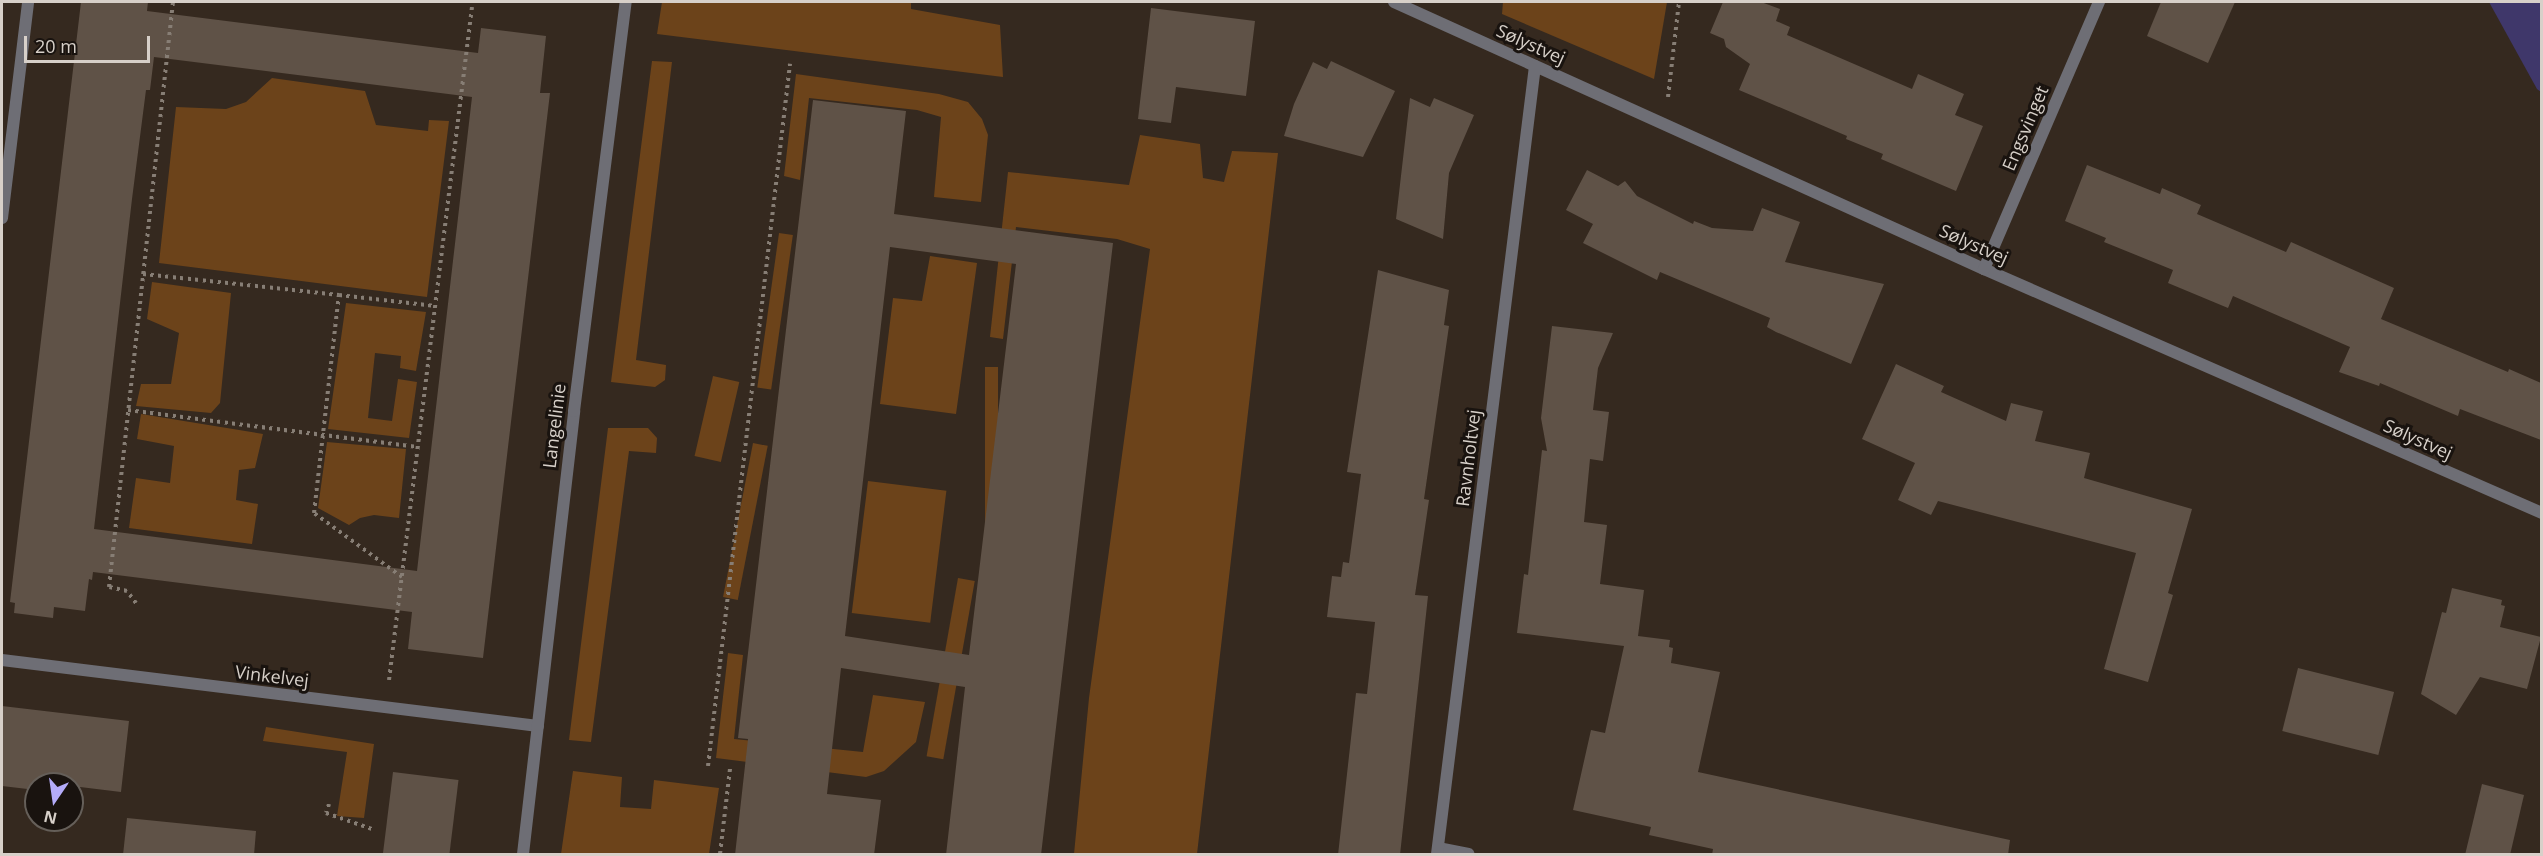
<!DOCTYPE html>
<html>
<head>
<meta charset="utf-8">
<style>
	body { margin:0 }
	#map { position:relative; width:2543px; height:856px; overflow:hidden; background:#35291f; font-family:"Open Sans",sans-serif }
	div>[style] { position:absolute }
	.green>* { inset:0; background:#6c431a; transform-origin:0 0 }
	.water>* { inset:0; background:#3f376a }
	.building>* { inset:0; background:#5f5247; transform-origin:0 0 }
	.path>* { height:4px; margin-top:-2px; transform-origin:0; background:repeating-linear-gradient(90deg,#877e75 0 3px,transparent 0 7.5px) }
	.minor>* { height:12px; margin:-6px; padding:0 6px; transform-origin:6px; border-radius:6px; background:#6e6e75 }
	span { translate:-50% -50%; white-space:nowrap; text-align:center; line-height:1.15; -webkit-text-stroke:6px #19130f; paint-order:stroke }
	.street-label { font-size:18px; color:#d7d0c9 }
	.frame { position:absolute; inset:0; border:3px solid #d7d0c9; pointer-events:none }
	.north { position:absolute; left:24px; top:772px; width:60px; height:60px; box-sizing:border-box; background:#19130f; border:2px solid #655f59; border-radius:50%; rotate:193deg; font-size:16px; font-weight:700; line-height:24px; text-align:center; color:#d7d0c9 }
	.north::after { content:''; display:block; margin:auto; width:21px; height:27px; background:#b4acf9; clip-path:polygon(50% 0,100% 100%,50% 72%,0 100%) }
	.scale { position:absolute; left:24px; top:36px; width:126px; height:27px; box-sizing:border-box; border:3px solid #d7d0c9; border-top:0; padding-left:8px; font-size:18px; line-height:21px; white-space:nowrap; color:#d7d0c9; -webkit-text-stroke:4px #19130f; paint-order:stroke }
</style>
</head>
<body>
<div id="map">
	<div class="green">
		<div style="clip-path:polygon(662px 2px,911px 2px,911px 9px,1000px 25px,1003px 77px,657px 34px)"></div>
		<div style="clip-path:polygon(1503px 2px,1667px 2px,1654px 79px,1502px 14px)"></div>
		<div style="clip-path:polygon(652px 61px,672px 62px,636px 360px,666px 365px,665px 380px,655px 387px,611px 382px)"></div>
		<div style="clip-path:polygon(796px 74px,939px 94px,968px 102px,982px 119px,988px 135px,981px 202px,934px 197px,941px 117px,917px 110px,809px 98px,800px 180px,784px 176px)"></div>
		<div style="clip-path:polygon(272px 78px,365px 91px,376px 125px,428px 131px,429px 120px,449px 121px,427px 297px,159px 263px,176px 107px,226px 109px,246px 102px)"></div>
		<div style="clip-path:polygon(1140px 135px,1200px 144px,1203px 178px,1224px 182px,1232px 151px,1278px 153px,1197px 854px,1074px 854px,1089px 698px,1150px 249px,1117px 239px,1016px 227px,1003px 339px,990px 337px,1008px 172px,1129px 185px)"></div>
		<div style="left:779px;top:233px;width:14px;height:156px;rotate:8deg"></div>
		<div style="clip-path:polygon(930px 256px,977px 263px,956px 414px,880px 404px,893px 298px,922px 301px)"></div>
		<div style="clip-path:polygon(152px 282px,231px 293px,220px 403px,211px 413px,136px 406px,141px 384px,171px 384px,179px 333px,147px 319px)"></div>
		<div style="clip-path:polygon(346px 303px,426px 312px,416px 371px,400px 368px,401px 356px,375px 353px,368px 418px,392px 421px,398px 379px,417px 382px,409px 438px,328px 429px)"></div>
		<div style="left:985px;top:367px;width:13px;height:181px"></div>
		<div style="left:713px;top:376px;width:27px;height:82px;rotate:13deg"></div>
		<div style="clip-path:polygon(141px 414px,263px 434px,255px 468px,239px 470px,236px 500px,258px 504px,252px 544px,129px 528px,136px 478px,170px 483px,174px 446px,137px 439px)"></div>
		<div style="clip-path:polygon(608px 428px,648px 428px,657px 438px,656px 453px,629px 451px,591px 742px,569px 740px)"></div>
		<div style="clip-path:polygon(327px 442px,406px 449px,399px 518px,374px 515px,360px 518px,349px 525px,318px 508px)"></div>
		<div style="left:753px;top:443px;width:15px;height:157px;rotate:11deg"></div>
		<div style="left:868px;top:481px;width:79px;height:133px;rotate:7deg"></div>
		<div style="left:958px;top:578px;width:17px;height:181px;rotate:10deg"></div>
		<div style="clip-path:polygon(728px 653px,743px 655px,734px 739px,863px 752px,873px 695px,925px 702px,916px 742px,884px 771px,866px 777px,716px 758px)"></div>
		<div style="clip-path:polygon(266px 727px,374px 744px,364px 818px,337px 816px,347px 752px,263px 741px)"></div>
		<div style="clip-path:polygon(573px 771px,622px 777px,620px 807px,651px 809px,654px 780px,719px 788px,709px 854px,561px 854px)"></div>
	</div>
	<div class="water">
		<div style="clip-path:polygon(2489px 2px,2541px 2px,2541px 92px,2537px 89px)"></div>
	</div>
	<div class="building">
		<div style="clip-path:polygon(evenodd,81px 2px,148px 2px,147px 11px,478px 53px,481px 28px,546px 36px,540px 93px,550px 93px,483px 658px,408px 649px,412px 612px,93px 572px,92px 580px,89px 579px,85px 611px,54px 607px,53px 618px,14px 613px,15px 603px,10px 602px,81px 2px,154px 57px,472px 97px,417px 571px,94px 529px,132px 199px,146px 90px,150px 90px,154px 57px)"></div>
		<div style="clip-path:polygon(1723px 2px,1761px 2px,1780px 9px,1776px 21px,1790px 27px,1787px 35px,1912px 89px,1918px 74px,1964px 94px,1955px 115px,1983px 126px,1956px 191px,1881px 159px,1883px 154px,1846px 139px,1847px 136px,1739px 90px,1750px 64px,1726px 47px,1724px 39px,1710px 33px)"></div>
		<div style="clip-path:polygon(2161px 2px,2235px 2px,2208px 63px,2147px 36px)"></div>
		<div style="clip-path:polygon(1151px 8px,1255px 21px,1246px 96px,1176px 87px,1171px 123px,1138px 119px)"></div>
		<div style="clip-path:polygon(1331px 61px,1395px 91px,1363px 157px,1284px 136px,1294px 104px,1313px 62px,1327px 69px)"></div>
		<div style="clip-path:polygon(1410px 98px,1430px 107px,1434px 98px,1474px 115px,1449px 173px,1443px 239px,1396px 219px)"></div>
		<div style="clip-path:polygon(evenodd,813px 100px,906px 111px,894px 214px,1113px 243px,1041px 855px,946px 855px,965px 687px,841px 668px,827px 794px,881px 800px,874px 855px,735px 855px,748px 739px,738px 738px,813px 100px,890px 247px,1016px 264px,969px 655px,845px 636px,890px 247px)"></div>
		<div style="clip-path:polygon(2087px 165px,2160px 194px,2162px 188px,2201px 205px,2197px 214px,2286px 252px,2291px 242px,2394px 288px,2381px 319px,2508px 372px,2509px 369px,2541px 383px,2541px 440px,2460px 409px,2458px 416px,2380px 383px,2379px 386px,2339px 372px,2350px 347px,2233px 296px,2228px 308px,2168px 283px,2173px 270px,2104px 242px,2106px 238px,2065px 221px)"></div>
		<div style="clip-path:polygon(1587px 170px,1618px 186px,1625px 181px,1637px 196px,1693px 224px,1694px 221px,1712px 228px,1753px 231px,1762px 208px,1800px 222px,1785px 262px,1884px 284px,1851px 364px,1776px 332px,1767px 327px,1770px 318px,1660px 272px,1657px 280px,1583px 243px,1593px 224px,1566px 210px)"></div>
		<div style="clip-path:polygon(1378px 270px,1449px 290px,1444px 325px,1449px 326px,1424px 499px,1429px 500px,1415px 595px,1428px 596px,1400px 855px,1338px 855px,1356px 693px,1367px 694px,1375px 622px,1327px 617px,1332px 576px,1341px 577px,1343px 562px,1349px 563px,1361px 474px,1347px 472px)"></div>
		<div style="clip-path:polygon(1552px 326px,1613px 333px,1598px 368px,1593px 410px,1609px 412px,1603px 461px,1590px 459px,1584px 522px,1607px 525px,1600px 584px,1644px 590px,1638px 636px,1670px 640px,1669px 647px,1673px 648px,1671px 663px,1720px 672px,1698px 772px,2010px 840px,2008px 855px,1712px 855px,1713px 849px,1649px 835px,1651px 827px,1573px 810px,1591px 730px,1605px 733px,1624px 646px,1517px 633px,1524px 574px,1528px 575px,1542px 450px,1547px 451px,1541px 418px)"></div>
		<div style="clip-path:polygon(1896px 364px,1944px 386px,1941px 392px,2006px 421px,2011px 403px,2043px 411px,2035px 441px,2090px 453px,2084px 478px,2192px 509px,2168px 593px,2173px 595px,2148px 682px,2104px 669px,2136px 553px,1938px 501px,1931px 515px,1898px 500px,1915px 463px,1862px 439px)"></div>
		<div style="clip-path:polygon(2452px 588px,2502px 600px,2501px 605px,2505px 606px,2500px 627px,2541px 637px,2527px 689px,2480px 677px,2456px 715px,2421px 694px,2442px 612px,2446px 613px)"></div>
		<div style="left:2298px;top:668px;width:99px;height:65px;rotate:14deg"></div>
		<div style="clip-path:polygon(2px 706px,129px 721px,121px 792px,72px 786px,72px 784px,36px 782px,36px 790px,2px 786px)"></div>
		<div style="left:393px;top:772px;width:66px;height:84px;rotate:7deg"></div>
		<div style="clip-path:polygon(2482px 784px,2524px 795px,2510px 855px,2465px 855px)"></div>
		<div style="clip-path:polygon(127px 818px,256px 831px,254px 855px,123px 855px)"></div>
	</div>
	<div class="path">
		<div style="left:1668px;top:97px;width:96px;rotate:-83.4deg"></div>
		<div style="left:143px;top:274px;width:197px;rotate:6.1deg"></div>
		<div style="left:128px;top:410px;width:292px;rotate:7.3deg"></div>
		<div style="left:402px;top:577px;width:109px;rotate:-144deg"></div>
		<div style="left:314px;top:513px;width:219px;rotate:-83.5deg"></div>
		<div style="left:339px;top:295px;width:97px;rotate:6.5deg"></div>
		<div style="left:136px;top:603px;width:15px;rotate:-127deg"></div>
		<div style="left:127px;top:591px;width:18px;rotate:-167deg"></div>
		<div style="left:109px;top:587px;width:588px;rotate:-83.76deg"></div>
		<div style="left:389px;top:680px;width:678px;rotate:-82.97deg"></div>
		<div style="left:708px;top:766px;width:707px;rotate:-83.34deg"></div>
		<div style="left:329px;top:804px;width:9px;rotate:108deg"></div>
		<div style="left:326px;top:813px;width:49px;rotate:19.2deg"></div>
		<div style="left:720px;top:854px;width:86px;rotate:-83.3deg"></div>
	</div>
	<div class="minor">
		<div style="left:1394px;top:2px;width:648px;rotate:24.35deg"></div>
		<div style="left:1984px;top:269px;width:609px;rotate:23.62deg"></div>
		<div style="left:2px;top:218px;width:218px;rotate:-83.1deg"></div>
		<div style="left:1984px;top:269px;width:291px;rotate:-66.7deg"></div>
		<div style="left:2px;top:660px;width:540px;rotate:7.02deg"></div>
		<div style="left:1438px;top:848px;width:31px;rotate:11deg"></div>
		<div style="left:523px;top:854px;width:446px;rotate:-83.4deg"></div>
		<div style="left:574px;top:411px;width:412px;rotate:-82.8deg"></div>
		<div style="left:1437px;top:854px;width:794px;rotate:-82.91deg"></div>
	</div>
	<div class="street-label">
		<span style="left:1531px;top:44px;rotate:24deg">Sølystvej</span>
		<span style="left:2025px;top:128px;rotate:-67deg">Engsvinget</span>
		<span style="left:1974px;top:244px;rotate:24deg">Sølystvej</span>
		<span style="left:554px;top:426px;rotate:-83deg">Langelinie</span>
		<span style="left:2418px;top:439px;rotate:24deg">Sølystvej</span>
		<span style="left:1468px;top:458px;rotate:-83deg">Ravnholtvej</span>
		<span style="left:272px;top:676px;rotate:7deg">Vinkelvej</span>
	</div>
	<div class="frame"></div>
	<div class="north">N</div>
	<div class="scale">20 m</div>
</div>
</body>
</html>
